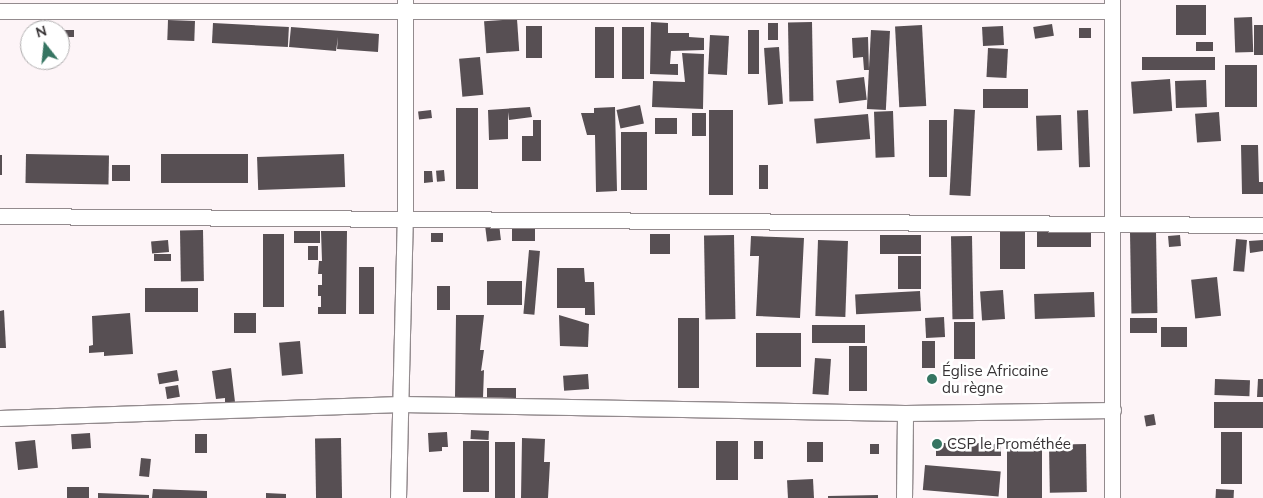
<!DOCTYPE html>
<html>
<head>
<meta charset="utf-8">
<style>
	body { margin:0 }
	#map { position:relative; width:1263px; height:498px; overflow:hidden; background:#fdf4f7; font-family:Mulish,sans-serif }
	div>[style] { position:absolute }
	.building>* { inset:0; background:#574f53; transform-origin:0 0 }
	.roads { filter:drop-shadow(1px 0 #938b8e) drop-shadow(-1px 0 #938b8e) drop-shadow(0 1px #938b8e) drop-shadow(0 -1px #938b8e) }
	.street>* { height:15px; margin:-7.5px; padding:0 7.5px; transform-origin:7.5px; border-radius:7.5px; background:#fff }
	.dots>* { width:14px; height:14px; translate:-50% -50%; box-sizing:border-box; border:2px solid #fff; border-radius:50% }
	span { translate:-50% -50%; white-space:nowrap; text-align:center; line-height:1.15; -webkit-text-stroke:5px #fff; paint-order:stroke }
	.poi-label { font-size:15px; color:#363234 }
	.left { translate:0 -50%; text-align:left }
	.north { position:absolute; left:20px; top:20px; width:50px; height:50px; box-sizing:border-box; background:#fff; border:1px solid #afadae; border-radius:50%; rotate:344deg; font-size:14px; font-weight:700; line-height:20px; text-align:center; color:#363234 }
	.north::after { content:''; display:block; margin:auto; width:18px; height:22px; background:#367562; clip-path:polygon(50% 0,100% 100%,50% 72%,0 100%) }
</style>
</head>
<body>
<div id="map">
	<div class="building">
		<div style="left:1206px;top:5px;width:30px;height:30px;rotate:90deg"></div>
		<div style="left:1252px;top:17px;width:35px;height:18px;rotate:88deg"></div>
		<div style="left:517px;top:19px;width:32px;height:33px;rotate:86deg"></div>
		<div style="left:168px;top:20px;width:27px;height:20px;rotate:2deg"></div>
		<div style="clip-path:polygon(651px 22px,668px 23px,668px 33px,689px 33px,689px 37px,704px 38px,704px 50px,671px 51px,670px 64px,678px 64px,678px 75px,650px 74px)"></div>
		<div style="left:812px;top:22px;width:79px;height:24px;rotate:89deg"></div>
		<div style="left:213px;top:23px;width:76px;height:20px;rotate:3deg"></div>
		<div style="left:768px;top:23px;width:10px;height:17px"></div>
		<div style="left:1052px;top:24px;width:12px;height:19px;rotate:81deg"></div>
		<div style="left:922px;top:25px;width:81px;height:27px;rotate:87deg"></div>
		<div style="left:1254px;top:25px;width:9px;height:30px"></div>
		<div style="left:542px;top:26px;width:32px;height:16px;rotate:90deg"></div>
		<div style="left:1003px;top:26px;width:19px;height:21px;rotate:87deg"></div>
		<div style="clip-path:polygon(291px 27px,379px 34px,378px 52px,337px 49px,338px 37px,336px 51px,289px 47px)"></div>
		<div style="left:595px;top:27px;width:19px;height:51px"></div>
		<div style="left:622px;top:27px;width:22px;height:52px"></div>
		<div style="left:1079px;top:28px;width:12px;height:10px"></div>
		<div style="left:74px;top:30px;width:7px;height:14px;rotate:90deg"></div>
		<div style="left:748px;top:30px;width:11px;height:44px"></div>
		<div style="left:871px;top:30px;width:19px;height:79px;rotate:3deg"></div>
		<div style="left:710px;top:35px;width:19px;height:39px;rotate:3deg"></div>
		<div style="clip-path:polygon(868px 37px,869px 70px,864px 70px,863px 57px,853px 58px,852px 38px)"></div>
		<div style="left:1213px;top:42px;width:9px;height:17px;rotate:90deg"></div>
		<div style="left:779px;top:47px;width:57px;height:15px;rotate:86deg"></div>
		<div style="left:988px;top:48px;width:20px;height:29px;rotate:3deg"></div>
		<div style="clip-path:polygon(682px 53px,704px 54px,703px 109px,652px 107px,653px 81px,685px 82px)"></div>
		<div style="left:480px;top:57px;width:38px;height:21px;rotate:85deg"></div>
		<div style="left:1215px;top:57px;width:13px;height:73px;rotate:90deg"></div>
		<div style="left:1225px;top:65px;width:32px;height:42px"></div>
		<div style="left:864px;top:77px;width:23px;height:28px;rotate:83deg"></div>
		<div style="left:1170px;top:79px;width:32px;height:39px;rotate:86deg"></div>
		<div style="left:1206px;top:80px;width:27px;height:31px;rotate:88deg"></div>
		<div style="left:983px;top:89px;width:45px;height:19px"></div>
		<div style="left:640px;top:105px;width:19px;height:24px;rotate:78deg"></div>
		<div style="clip-path:polygon(530px 107px,532px 117px,509px 120px,508px 112px,508px 139px,489px 140px,488px 110px)"></div>
		<div style="clip-path:polygon(615px 107px,617px 191px,596px 192px,595px 135px,587px 135px,581px 113px,594px 113px,594px 108px)"></div>
		<div style="left:456px;top:108px;width:22px;height:81px"></div>
		<div style="left:954px;top:109px;width:21px;height:86px;rotate:3deg"></div>
		<div style="left:431px;top:110px;width:8px;height:13px;rotate:83deg"></div>
		<div style="left:709px;top:110px;width:24px;height:85px"></div>
		<div style="left:1088px;top:110px;width:57px;height:11px;rotate:88deg"></div>
		<div style="left:893px;top:111px;width:46px;height:19px;rotate:88deg"></div>
		<div style="left:1219px;top:112px;width:29px;height:24px;rotate:86deg"></div>
		<div style="left:692px;top:113px;width:14px;height:23px"></div>
		<div style="left:868px;top:114px;width:25px;height:54px;rotate:85deg"></div>
		<div style="left:1061px;top:115px;width:35px;height:25px;rotate:88deg"></div>
		<div style="left:655px;top:118px;width:22px;height:16px"></div>
		<div style="clip-path:polygon(533px 120px,541px 120px,541px 161px,522px 161px,522px 136px,533px 136px)"></div>
		<div style="left:929px;top:120px;width:18px;height:57px"></div>
		<div style="left:621px;top:132px;width:26px;height:58px"></div>
		<div style="clip-path:polygon(1241px 145px,1258px 145px,1259px 182px,1263px 182px,1263px 194px,1242px 194px)"></div>
		<div style="left:26px;top:154px;width:83px;height:29px;rotate:1deg"></div>
		<div style="left:248px;top:154px;width:29px;height:87px;rotate:90deg"></div>
		<div style="left:344px;top:154px;width:33px;height:87px;rotate:88deg"></div>
		<div style="left:0;top:155px;width:2px;height:20px"></div>
		<div style="left:112px;top:165px;width:18px;height:16px"></div>
		<div style="left:759px;top:165px;width:9px;height:24px"></div>
		<div style="left:444px;top:170px;width:11px;height:8px;rotate:85deg"></div>
		<div style="clip-path:polygon(424px 171px,432px 171px,433px 182px,424px 183px)"></div>
		<div style="left:499px;top:224px;width:16px;height:14px;rotate:83deg"></div>
		<div style="left:512px;top:225px;width:23px;height:16px"></div>
		<div style="left:203px;top:230px;width:51px;height:23px;rotate:89deg"></div>
		<div style="left:294px;top:231px;width:26px;height:12px"></div>
		<div style="clip-path:polygon(321px 231px,347px 231px,346px 314px,318px 314px,318px 307px,321px 307px,321px 296px,318px 296px,318px 285px,322px 285px,322px 274px,318px 274px,319px 261px,322px 261px)"></div>
		<div style="left:1000px;top:232px;width:25px;height:37px"></div>
		<div style="left:1091px;top:232px;width:15px;height:54px;rotate:90deg"></div>
		<div style="left:1156px;top:232px;width:81px;height:26px;rotate:89deg"></div>
		<div style="left:431px;top:233px;width:12px;height:9px"></div>
		<div style="left:263px;top:234px;width:21px;height:73px"></div>
		<div style="left:650px;top:234px;width:20px;height:20px"></div>
		<div style="left:734px;top:235px;width:84px;height:30px;rotate:89deg"></div>
		<div style="left:921px;top:235px;width:19px;height:41px;rotate:90deg"></div>
		<div style="left:1180px;top:235px;width:11px;height:12px;rotate:85deg"></div>
		<div style="clip-path:polygon(751px 236px,804px 238px,800px 318px,756px 316px,759px 256px,750px 256px)"></div>
		<div style="left:972px;top:236px;width:83px;height:21px;rotate:89deg"></div>
		<div style="left:1236px;top:239px;width:11px;height:32px;rotate:5deg"></div>
		<div style="left:168px;top:240px;width:12px;height:17px;rotate:85deg"></div>
		<div style="left:818px;top:240px;width:30px;height:76px;rotate:2deg"></div>
		<div style="clip-path:polygon(1263px 240px,1263px 251px,1250px 253px,1249px 241px)"></div>
		<div style="left:308px;top:246px;width:10px;height:14px"></div>
		<div style="left:529px;top:250px;width:11px;height:64px;rotate:5deg"></div>
		<div style="left:171px;top:254px;width:7px;height:17px;rotate:90deg"></div>
		<div style="left:921px;top:256px;width:33px;height:23px;rotate:90deg"></div>
		<div style="left:359px;top:267px;width:15px;height:47px"></div>
		<div style="clip-path:polygon(557px 268px,584px 268px,585px 282px,594px 282px,595px 315px,585px 315px,585px 308px,557px 308px)"></div>
		<div style="left:1217px;top:277px;width:39px;height:26px;rotate:84deg"></div>
		<div style="left:522px;top:281px;width:24px;height:35px;rotate:90deg"></div>
		<div style="left:437px;top:286px;width:13px;height:24px"></div>
		<div style="left:198px;top:288px;width:24px;height:53px;rotate:90deg"></div>
		<div style="left:1003px;top:290px;width:29px;height:23px;rotate:86deg"></div>
		<div style="left:920px;top:291px;width:20px;height:65px;rotate:87deg"></div>
		<div style="left:1094px;top:292px;width:25px;height:60px;rotate:88deg"></div>
		<div style="clip-path:polygon(4px 310px,6px 348px,0 348px,0 311px)"></div>
		<div style="clip-path:polygon(130px 313px,133px 354px,104px 356px,104px 352px,89px 353px,89px 346px,93px 345px,92px 316px)"></div>
		<div style="left:256px;top:313px;width:20px;height:22px;rotate:90deg"></div>
		<div style="clip-path:polygon(456px 315px,484px 315px,480px 350px,484px 350px,481px 371px,484px 370px,483px 398px,455px 397px)"></div>
		<div style="clip-path:polygon(559px 315px,589px 324px,588px 347px,560px 346px)"></div>
		<div style="left:944px;top:317px;width:20px;height:19px;rotate:87deg"></div>
		<div style="left:678px;top:318px;width:21px;height:70px"></div>
		<div style="left:1130px;top:318px;width:27px;height:15px"></div>
		<div style="left:954px;top:322px;width:21px;height:37px"></div>
		<div style="left:812px;top:325px;width:53px;height:18px"></div>
		<div style="left:1161px;top:327px;width:26px;height:20px"></div>
		<div style="left:756px;top:333px;width:45px;height:34px"></div>
		<div style="left:300px;top:341px;width:33px;height:21px;rotate:85deg"></div>
		<div style="left:922px;top:341px;width:13px;height:27px"></div>
		<div style="left:849px;top:346px;width:18px;height:45px"></div>
		<div style="left:815px;top:358px;width:16px;height:36px;rotate:4deg"></div>
		<div style="clip-path:polygon(231px 368px,235px 402px,225px 403px,225px 398px,216px 399px,212px 371px)"></div>
		<div style="left:177px;top:370px;width:11px;height:20px;rotate:80deg"></div>
		<div style="left:588px;top:374px;width:15px;height:25px;rotate:86deg"></div>
		<div style="left:1215px;top:379px;width:35px;height:16px;rotate:2deg"></div>
		<div style="clip-path:polygon(1258px 379px,1263px 379px,1263px 397px,1257px 397px)"></div>
		<div style="left:178px;top:385px;width:12px;height:13px;rotate:81deg"></div>
		<div style="left:516px;top:388px;width:10px;height:29px;rotate:90deg"></div>
		<div style="left:1214px;top:402px;width:49px;height:26px"></div>
		<div style="left:1154px;top:414px;width:11px;height:10px;rotate:80deg"></div>
		<div style="left:471px;top:430px;width:18px;height:9px;rotate:3deg"></div>
		<div style="clip-path:polygon(447px 432px,448px 447px,442px 447px,442px 451px,429px 452px,428px 433px)"></div>
		<div style="left:1221px;top:432px;width:21px;height:52px"></div>
		<div style="left:90px;top:433px;width:15px;height:19px;rotate:86deg"></div>
		<div style="left:195px;top:434px;width:12px;height:19px"></div>
		<div style="left:341px;top:438px;width:60px;height:26px;rotate:89deg"></div>
		<div style="clip-path:polygon(522px 438px,545px 439px,544px 462px,550px 462px,548px 498px,521px 498px)"></div>
		<div style="left:35px;top:440px;width:28px;height:20px;rotate:84deg"></div>
		<div style="left:1007px;top:440px;width:35px;height:58px"></div>
		<div style="left:463px;top:441px;width:26px;height:51px"></div>
		<div style="left:716px;top:441px;width:22px;height:39px"></div>
		<div style="left:763px;top:441px;width:18px;height:9px;rotate:90deg"></div>
		<div style="left:515px;top:442px;width:56px;height:20px;rotate:90deg"></div>
		<div style="left:823px;top:442px;width:20px;height:16px;rotate:90deg"></div>
		<div style="left:936px;top:443px;width:65px;height:13px"></div>
		<div style="left:870px;top:444px;width:9px;height:10px"></div>
		<div style="left:1086px;top:444px;width:48px;height:37px;rotate:89deg"></div>
		<div style="left:141px;top:458px;width:10px;height:18px;rotate:6deg"></div>
		<div style="left:925px;top:465px;width:76px;height:25px;rotate:5deg"></div>
		<div style="left:813px;top:479px;width:19px;height:26px;rotate:87deg"></div>
		<div style="left:67px;top:487px;width:22px;height:11px"></div>
		<div style="clip-path:polygon(153px 489px,207px 491px,207px 498px,152px 498px)"></div>
		<div style="left:1216px;top:489px;width:18px;height:9px;rotate:3deg"></div>
		<div style="clip-path:polygon(98px 493px,149px 495px,149px 498px,98px 498px)"></div>
		<div style="clip-path:polygon(266px 493px,286px 494px,286px 498px,266px 498px)"></div>
		<div style="clip-path:polygon(878px 495px,878px 498px,828px 498px,828px 496px)"></div>
	</div>
	<div class="roads">
		<div class="street">
			<div style="left:0;top:11px;width:1112px"></div>
			<div style="left:0;top:216px;width:1263px;rotate:0.41deg"></div>
			<div style="left:0;top:418px;width:401px;rotate:-2deg"></div>
			<div style="left:401px;top:404px;width:504px;rotate:1.02deg"></div>
			<div style="left:905px;top:413px;width:208px;rotate:-0.8deg"></div>
			<div style="left:398px;top:498px;width:279px;rotate:-88.6deg"></div>
			<div style="left:405px;top:219px;width:219px;rotate:-90deg"></div>
			<div style="left:904px;top:498px;width:85px;rotate:-89.3deg"></div>
			<div style="left:1112px;top:498px;width:498px;rotate:-90deg"></div>
		</div>
	</div>
	<div class="dots">
		<div style="left:932px;top:379px;background:#367562"></div>
		<div style="left:937px;top:444px;background:#367562"></div>
	</div>
	<div class="poi-label">
		<span class="left" style="left:942px;top:379px">Église Africaine<br>du règne</span>
		<span class="left" style="left:947px;top:444px">CSP le Prométhée</span>
	</div>
	<div class="north">N</div>
</div>
</body>
</html>
